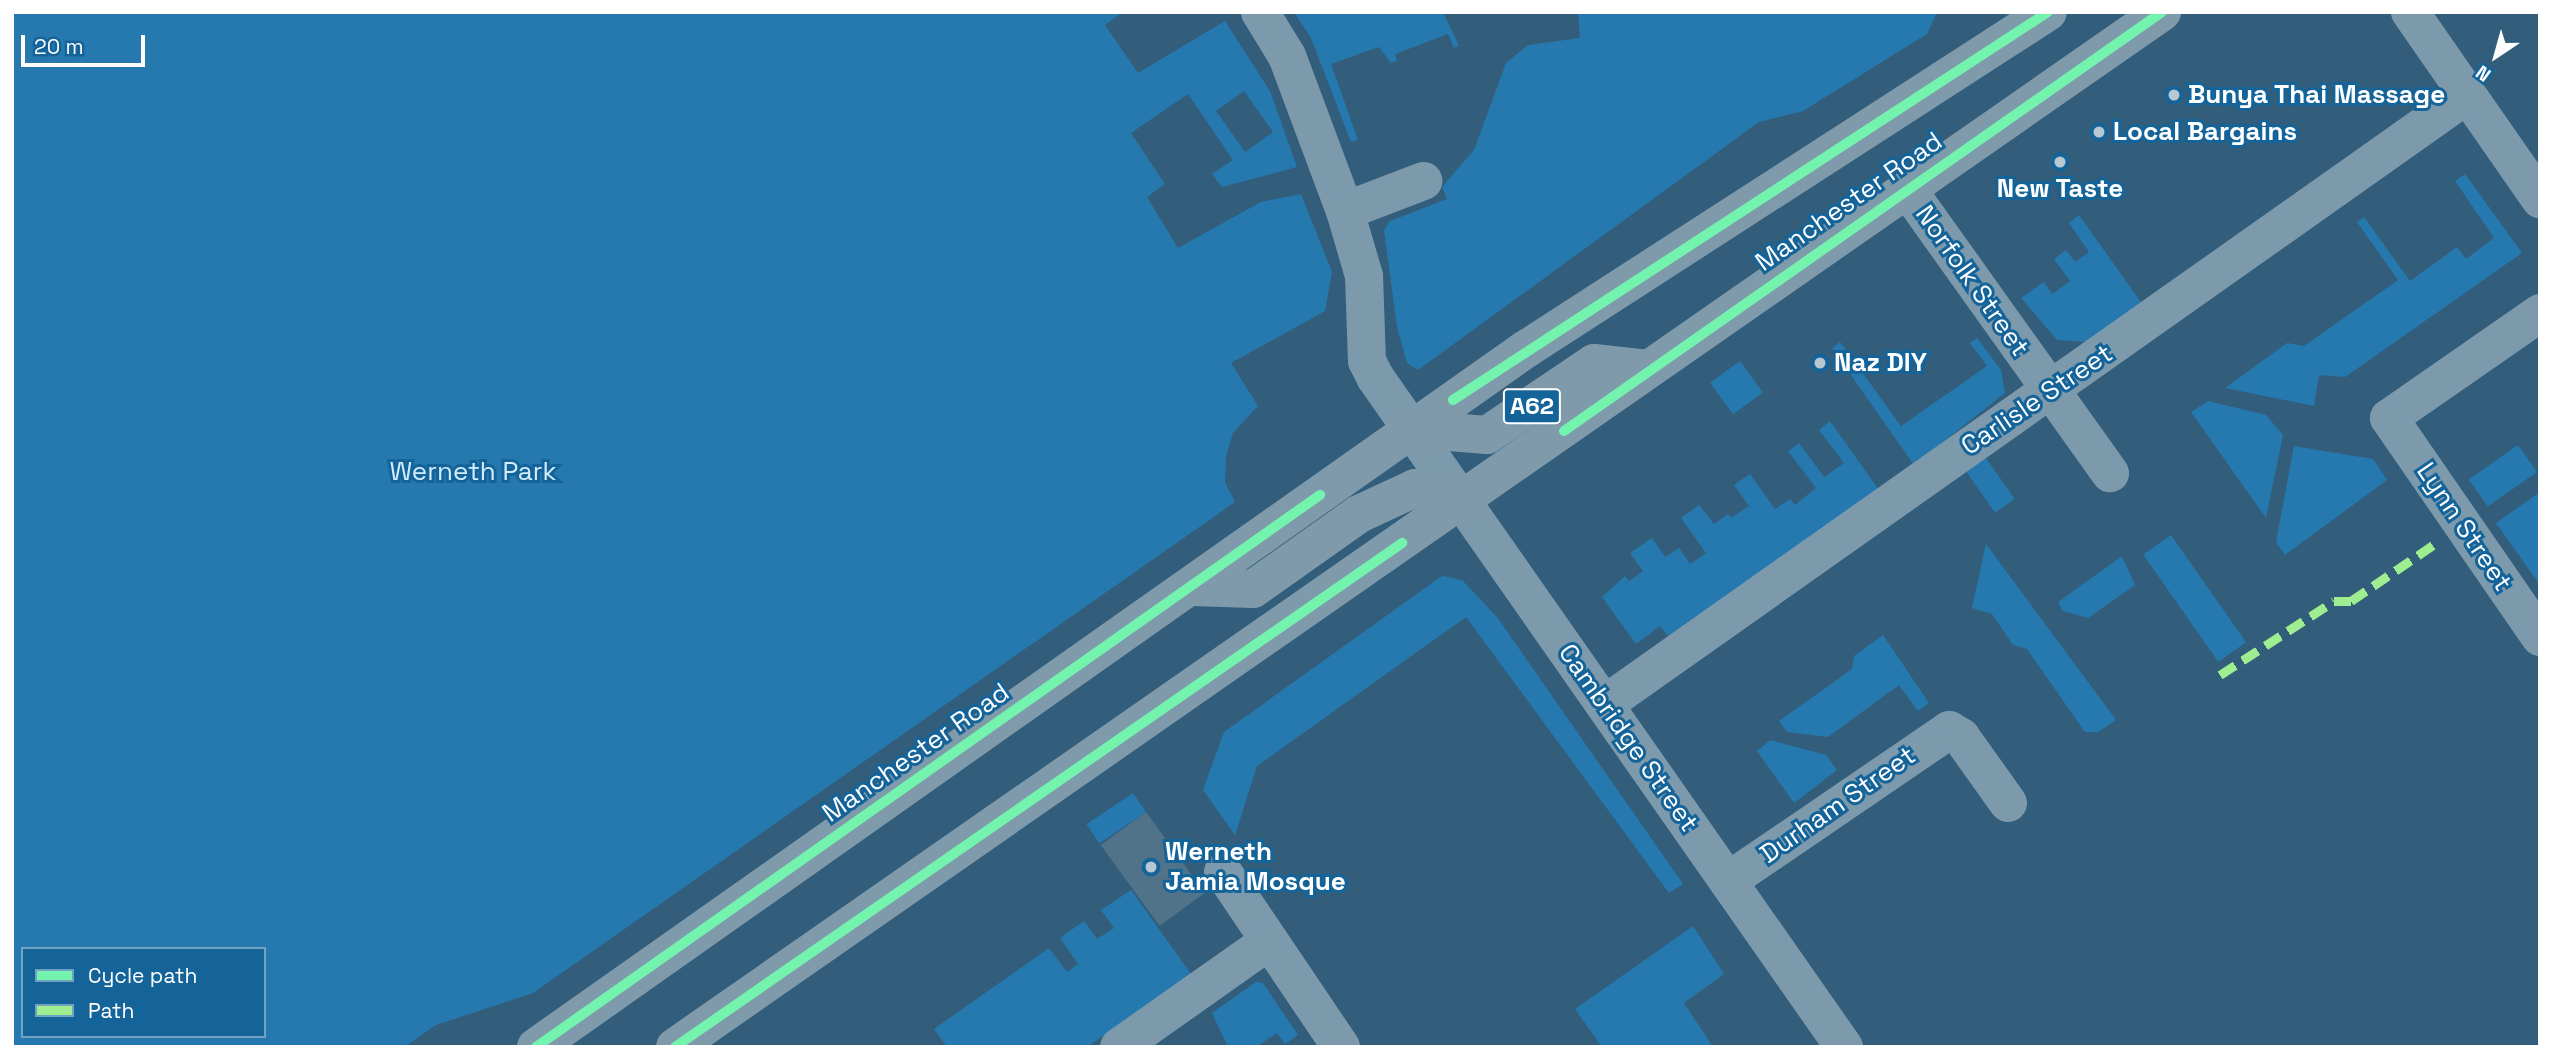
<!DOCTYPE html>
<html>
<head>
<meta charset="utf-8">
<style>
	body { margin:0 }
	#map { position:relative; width:2552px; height:1059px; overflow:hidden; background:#335e7b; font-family:"Space Grotesk",sans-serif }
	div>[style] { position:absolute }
	.green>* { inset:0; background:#2579af; transform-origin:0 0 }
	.building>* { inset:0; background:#50738a; transform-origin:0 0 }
	.street>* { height:38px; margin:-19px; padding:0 19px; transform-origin:19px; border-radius:19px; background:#7d9aad }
	.highway>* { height:38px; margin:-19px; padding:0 19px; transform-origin:19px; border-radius:19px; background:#7e9aab }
	.quiet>* { height:9px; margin-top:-4.5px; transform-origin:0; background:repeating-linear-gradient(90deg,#9fed91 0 18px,transparent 0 27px) }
	.cycleway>* { height:10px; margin:-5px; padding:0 5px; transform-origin:5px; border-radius:5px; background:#73f3ae }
	.dots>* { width:19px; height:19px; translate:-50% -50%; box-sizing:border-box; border:4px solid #14649a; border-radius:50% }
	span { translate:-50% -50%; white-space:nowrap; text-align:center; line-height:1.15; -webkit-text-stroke:6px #14649a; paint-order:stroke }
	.shield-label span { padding:2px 5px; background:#14649a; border:2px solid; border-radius:5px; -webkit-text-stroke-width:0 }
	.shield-label { font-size:24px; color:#fff; font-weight:700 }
	.poi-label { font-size:26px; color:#fff; font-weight:700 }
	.left { translate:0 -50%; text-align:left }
	.street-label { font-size:26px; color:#fff }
	.park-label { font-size:26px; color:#d0ecfd }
	.frame { position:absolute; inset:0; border:14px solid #fff; pointer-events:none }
	.legend { position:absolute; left:21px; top:947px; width:245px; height:91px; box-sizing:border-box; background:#14649a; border:2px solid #72a2c2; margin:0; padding:9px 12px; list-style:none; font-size:21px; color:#fff }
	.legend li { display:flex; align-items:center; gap:14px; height:35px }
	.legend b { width:35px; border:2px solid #72a2c2 }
	.north { position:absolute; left:2461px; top:21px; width:70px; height:70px; -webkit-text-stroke:5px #14649a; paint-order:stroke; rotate:216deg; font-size:19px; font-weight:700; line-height:28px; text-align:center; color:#fff }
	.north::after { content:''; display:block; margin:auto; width:24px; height:32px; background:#fff; clip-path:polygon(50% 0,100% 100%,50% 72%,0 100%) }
	.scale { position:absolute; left:21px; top:35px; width:124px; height:32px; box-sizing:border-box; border:4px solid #fff; border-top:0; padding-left:9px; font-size:21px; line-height:24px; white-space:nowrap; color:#fff; -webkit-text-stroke:5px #14649a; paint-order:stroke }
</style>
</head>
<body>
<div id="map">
	<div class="green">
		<div style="clip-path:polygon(evenodd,12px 12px,1123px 12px,1105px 25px,1138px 73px,1225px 21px,1270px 91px,1297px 167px,1222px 187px,1212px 174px,1233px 160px,1188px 94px,1131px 133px,1165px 184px,1147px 197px,1178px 248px,1261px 202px,1301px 194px,1332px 272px,1325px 311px,1231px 363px,1258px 406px,1233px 433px,1226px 456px,1225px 482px,1235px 502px,533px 993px,436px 1025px,404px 1047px,12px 1047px,12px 12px,1244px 91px,1273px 132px,1245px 152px,1216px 111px,1244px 91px,12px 12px,23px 949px,264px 949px,264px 1036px,23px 1036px,23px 949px)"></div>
		<div style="clip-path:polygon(1294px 12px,1443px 12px,1459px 46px,1454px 48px,1448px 34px,1395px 54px,1397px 61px,1391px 63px,1379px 47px,1331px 64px,1358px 140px,1351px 142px,1311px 38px)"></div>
		<div style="clip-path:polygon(1578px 12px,1937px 12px,1927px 34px,1803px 111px,1759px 122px,1418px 370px,1407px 363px,1397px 327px,1384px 230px,1390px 221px,1447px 199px,1442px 187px,1474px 150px,1506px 63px,1528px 45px,1580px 38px)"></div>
		<div style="clip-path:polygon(2465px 174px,2522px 253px,2345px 377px,2319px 375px,2314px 406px,2225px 388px,2287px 343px,2304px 346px,2398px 280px,2357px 222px,2364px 217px,2410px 281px,2457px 247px,2466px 259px,2494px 238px,2455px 181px)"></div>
		<div style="clip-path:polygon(2079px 215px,2143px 305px,2088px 342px,2057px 340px,2021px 298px,2044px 282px,2052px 294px,2070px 281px,2054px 259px,2066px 250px,2075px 262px,2089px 252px,2069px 223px)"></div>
		<div style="clip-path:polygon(1977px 338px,2001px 370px,2005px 393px,1914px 465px,1832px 348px,1840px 342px,1901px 426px,1987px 366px,1970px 343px)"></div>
		<div style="left:1740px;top:361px;width:39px;height:37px;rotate:54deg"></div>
		<div style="clip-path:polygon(2208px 401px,2266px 415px,2283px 435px,2266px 518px,2191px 412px)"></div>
		<div style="clip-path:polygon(1830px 421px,1879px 490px,1670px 638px,1660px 626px,1636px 644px,1602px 597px,1625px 576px,1629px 581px,1643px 571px,1630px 553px,1652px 538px,1665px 557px,1679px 548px,1690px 564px,1706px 553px,1681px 518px,1699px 505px,1714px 524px,1728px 514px,1731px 518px,1749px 506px,1734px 485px,1750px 474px,1775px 509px,1790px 499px,1795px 505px,1816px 488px,1788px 451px,1799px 443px,1824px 477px,1844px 463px,1819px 430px)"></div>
		<div style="left:2518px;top:445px;width:33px;height:60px;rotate:55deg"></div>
		<div style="clip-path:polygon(2294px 446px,2373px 459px,2387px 480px,2285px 555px,2276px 542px)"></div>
		<div style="left:1986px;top:458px;width:50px;height:24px;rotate:55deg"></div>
		<div style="clip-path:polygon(2540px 492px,2540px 585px,2496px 523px)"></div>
		<div style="left:2171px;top:535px;width:131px;height:34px;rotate:55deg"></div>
		<div style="clip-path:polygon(1986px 544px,2116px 720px,2098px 732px,2085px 732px,2027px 649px,2013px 645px,1992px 614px,1972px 608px)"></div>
		<div style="clip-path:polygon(2122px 556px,2135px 585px,2088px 618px,2063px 611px,2058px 602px)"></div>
		<div style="clip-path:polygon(1442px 576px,1462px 580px,1497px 617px,1683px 884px,1669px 893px,1466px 617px,1257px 766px,1235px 835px,1203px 790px,1224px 732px)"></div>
		<div style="clip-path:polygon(1883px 635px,1929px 703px,1918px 711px,1899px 685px,1828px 737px,1787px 732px,1779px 721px,1852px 669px,1854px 656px)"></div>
		<div style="clip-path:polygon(1770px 740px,1826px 755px,1837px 770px,1794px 803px,1757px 751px)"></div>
		<div style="left:1133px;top:793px;width:23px;height:56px;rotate:56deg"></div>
		<div style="clip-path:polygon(1131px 890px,1191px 974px,1087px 1047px,947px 1047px,934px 1029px,1049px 948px,1067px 972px,1078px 964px,1060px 938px,1084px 921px,1097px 939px,1114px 928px,1101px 910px)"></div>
		<div style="clip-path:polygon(1693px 926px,1724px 974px,1684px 1003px,1713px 1047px,1602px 1047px,1575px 1009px)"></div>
		<div style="clip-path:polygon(1256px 982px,1263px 983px,1298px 1035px,1285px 1044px,1277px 1033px,1256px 1047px,1228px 1047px,1212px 1013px)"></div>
	</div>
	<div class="building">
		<div style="left:1146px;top:812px;width:100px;height:56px;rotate:54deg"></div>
	</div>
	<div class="street">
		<div style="left:1260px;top:12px;width:52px;rotate:58.5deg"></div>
		<div style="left:1287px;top:56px;width:165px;rotate:69.5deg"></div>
		<div style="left:1345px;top:211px;width:68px;rotate:73.7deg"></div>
		<div style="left:1364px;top:276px;width:85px;rotate:88deg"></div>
		<div style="left:1367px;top:361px;width:18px;rotate:63deg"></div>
		<div style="left:1375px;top:377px;width:818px;rotate:55.01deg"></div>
		<div style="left:2410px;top:12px;width:228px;rotate:55.2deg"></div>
		<div style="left:1908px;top:190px;width:348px;rotate:54.5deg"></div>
		<div style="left:1345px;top:211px;width:84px;rotate:-21deg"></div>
		<div style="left:2540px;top:313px;width:184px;rotate:145.2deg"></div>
		<div style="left:2389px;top:418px;width:266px;rotate:55.4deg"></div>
		<div style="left:1605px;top:704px;width:1055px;rotate:-35.24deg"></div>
		<div style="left:1223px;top:872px;width:211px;rotate:56deg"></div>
		<div style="left:1728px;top:881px;width:268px;rotate:-34.3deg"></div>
		<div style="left:1949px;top:730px;width:14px;rotate:30deg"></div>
		<div style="left:1961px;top:737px;width:81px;rotate:54.5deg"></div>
		<div style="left:1119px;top:1047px;width:184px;rotate:-35.2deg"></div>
	</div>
	<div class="highway">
		<div style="left:1411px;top:429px;width:76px;rotate:4.5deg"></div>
		<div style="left:1487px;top:435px;width:129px;rotate:-33.9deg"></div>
		<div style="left:1594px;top:363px;width:54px;rotate:6.3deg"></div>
		<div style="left:1193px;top:587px;width:60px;rotate:1.9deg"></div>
		<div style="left:1253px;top:589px;width:130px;rotate:-35.3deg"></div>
		<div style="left:1359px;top:514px;width:62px;rotate:-24.9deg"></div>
		<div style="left:1415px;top:488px;width:48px;rotate:18.1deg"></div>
		<div style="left:536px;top:1047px;width:1211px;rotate:-35.19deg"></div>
		<div style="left:1526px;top:349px;width:621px;rotate:-32.85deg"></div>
		<div style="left:675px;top:1047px;width:1812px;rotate:-34.84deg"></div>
	</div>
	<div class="quiet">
		<div style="left:2220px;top:675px;width:136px;rotate:-33deg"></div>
		<div style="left:2334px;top:601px;width:17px"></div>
		<div style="left:2351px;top:601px;width:107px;rotate:-34.3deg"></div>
	</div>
	<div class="cycleway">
		<div style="left:1453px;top:400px;width:710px;rotate:-33.11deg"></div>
		<div style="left:1564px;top:431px;width:730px;rotate:-35.02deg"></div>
		<div style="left:536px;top:1047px;width:959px;rotate:-35.15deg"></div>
		<div style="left:675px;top:1047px;width:885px;rotate:-34.73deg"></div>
	</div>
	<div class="dots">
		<div style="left:2174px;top:95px;background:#b8c7d1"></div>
		<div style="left:2099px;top:132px;background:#b8c7d1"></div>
		<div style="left:2060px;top:162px;background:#b8c7d1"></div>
		<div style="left:1820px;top:363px;background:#b8c7d1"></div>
		<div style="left:1151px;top:867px;background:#b8c7d1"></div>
	</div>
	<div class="shield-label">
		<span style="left:1532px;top:406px">A62</span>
	</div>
	<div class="poi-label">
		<span class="left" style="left:2188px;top:95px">Bunya Thai Massage</span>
		<span class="left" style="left:2113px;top:132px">Local Bargains</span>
		<span style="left:2060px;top:189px">New Taste</span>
		<span class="left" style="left:1834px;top:363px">Naz DIY</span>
		<span class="left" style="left:1165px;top:867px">Werneth<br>Jamia Mosque</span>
	</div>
	<div class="street-label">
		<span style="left:1849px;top:202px;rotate:-35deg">Manchester Road</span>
		<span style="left:1972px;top:281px;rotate:55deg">Norfolk Street</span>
		<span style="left:2037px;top:400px;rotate:-34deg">Carlisle Street</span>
		<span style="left:2464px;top:527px;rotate:56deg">Lynn Street</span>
		<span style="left:1628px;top:738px;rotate:55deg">Cambridge Street</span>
		<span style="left:916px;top:753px;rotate:-35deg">Manchester Road</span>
		<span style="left:1838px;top:805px;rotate:-35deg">Durham Street</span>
	</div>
	<div class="park-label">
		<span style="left:473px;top:472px">Werneth Park</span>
	</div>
	<div class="frame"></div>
	<ul class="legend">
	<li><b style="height:9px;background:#73f3ae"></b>Cycle path</li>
	<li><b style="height:9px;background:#9fed91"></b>Path</li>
	</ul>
	<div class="north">N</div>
	<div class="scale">20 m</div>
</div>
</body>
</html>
